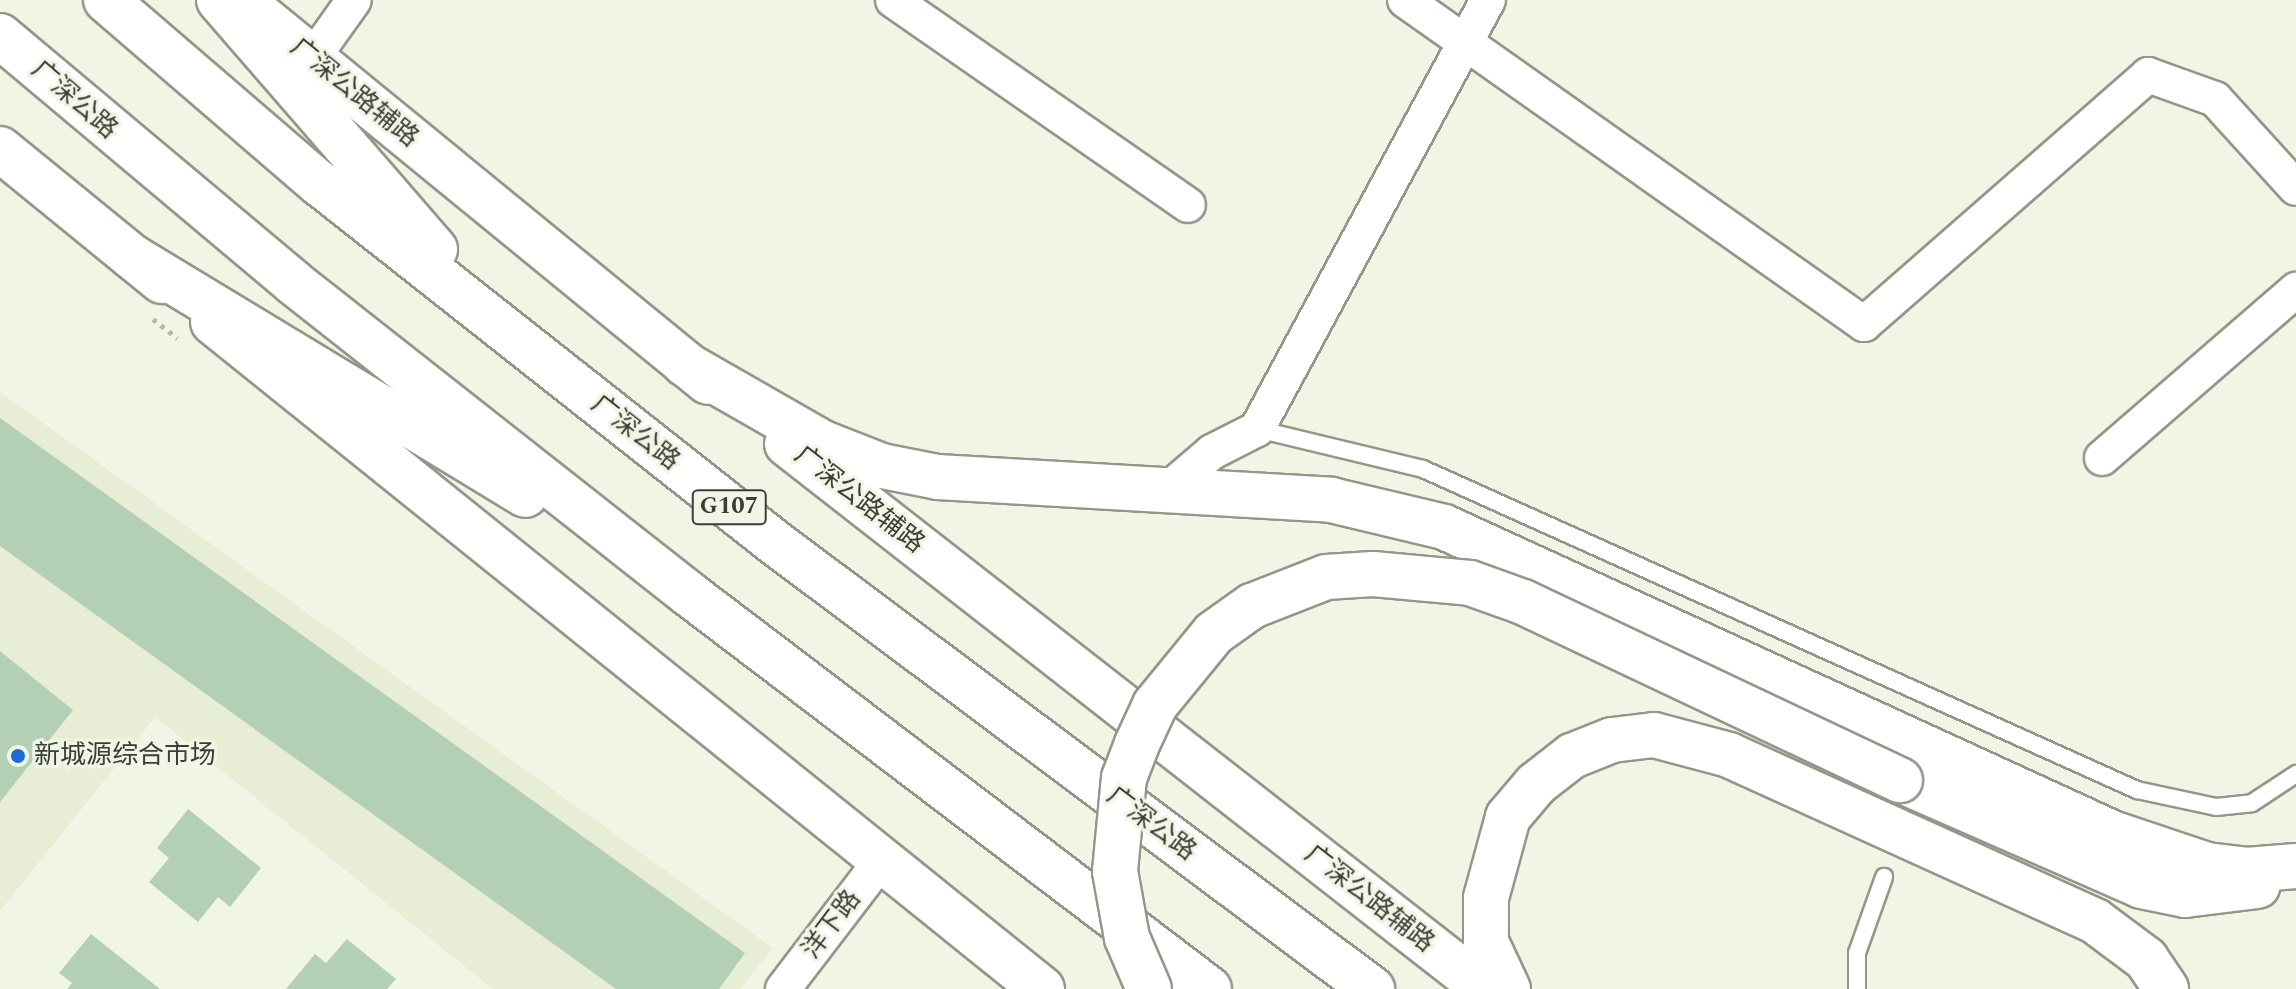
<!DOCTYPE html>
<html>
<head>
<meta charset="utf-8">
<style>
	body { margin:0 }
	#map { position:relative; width:2296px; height:989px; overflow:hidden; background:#f1f5e5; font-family:Spectral,"Noto Sans SC",serif }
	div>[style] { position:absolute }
	.built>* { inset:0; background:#e8eed6 }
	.building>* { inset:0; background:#b3cfb5 }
	.path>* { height:5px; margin-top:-2.5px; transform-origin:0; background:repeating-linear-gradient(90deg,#b6b9ac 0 4px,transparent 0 10px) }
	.roads { filter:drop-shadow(2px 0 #949788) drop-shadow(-2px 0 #949788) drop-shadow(0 2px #949788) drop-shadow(0 -2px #949788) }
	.service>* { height:16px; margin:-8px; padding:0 8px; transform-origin:8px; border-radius:8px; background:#fff }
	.minor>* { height:34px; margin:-17px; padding:0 17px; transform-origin:17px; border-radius:17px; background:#fff }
	.primary>* { height:44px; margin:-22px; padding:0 22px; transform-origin:22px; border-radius:22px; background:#fff }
	.trunk>* { height:44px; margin:-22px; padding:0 22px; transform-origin:22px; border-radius:22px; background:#fff }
	.bridges { filter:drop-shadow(2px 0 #949788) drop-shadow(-2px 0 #949788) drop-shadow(0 2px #949788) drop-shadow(0 -2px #949788) }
	.primary-bridge>* { height:44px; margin:-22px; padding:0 22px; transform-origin:22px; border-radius:22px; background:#fff }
	.dots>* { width:22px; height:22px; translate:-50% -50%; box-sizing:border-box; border:4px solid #f1f5e5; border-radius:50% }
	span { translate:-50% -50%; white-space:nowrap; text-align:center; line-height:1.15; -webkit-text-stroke:6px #f1f5e5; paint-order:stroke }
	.shield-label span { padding:2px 6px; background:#f1f5e5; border:2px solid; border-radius:6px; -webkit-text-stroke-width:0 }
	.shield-label { font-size:24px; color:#3b3d36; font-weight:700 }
	.street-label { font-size:26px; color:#3b3d36 }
	.poi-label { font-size:26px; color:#3b3d36 }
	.left { translate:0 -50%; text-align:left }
</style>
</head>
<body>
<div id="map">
	<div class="built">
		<div style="clip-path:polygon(0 392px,773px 948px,740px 989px,493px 989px,155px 717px,0 911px)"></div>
	</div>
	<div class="building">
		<div style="clip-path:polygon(0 418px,745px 953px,719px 989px,616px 989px,0 546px)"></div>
		<div style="clip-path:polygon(0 651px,73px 710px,0 802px)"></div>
		<div style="clip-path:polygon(188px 809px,261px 868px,230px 907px,218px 897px,198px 922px,149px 882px,169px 858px,157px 848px)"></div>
		<div style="clip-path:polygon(91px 934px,160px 989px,67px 989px,72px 983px,59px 973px)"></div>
		<div style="clip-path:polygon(347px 939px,396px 979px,387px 989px,286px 989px,315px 954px,326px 963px)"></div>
	</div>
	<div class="path">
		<div style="left:153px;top:319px;width:31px;rotate:38deg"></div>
	</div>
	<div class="roads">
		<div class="service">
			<div style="left:1257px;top:429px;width:171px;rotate:13.5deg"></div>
			<div style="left:1423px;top:469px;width:783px;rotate:24.21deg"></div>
			<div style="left:2137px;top:790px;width:81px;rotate:12.1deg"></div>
			<div style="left:2216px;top:807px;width:36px;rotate:-6deg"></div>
			<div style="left:2252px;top:803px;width:53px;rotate:-33.4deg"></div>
			<div style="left:1857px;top:989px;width:36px;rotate:-90deg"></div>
			<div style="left:1857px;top:953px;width:81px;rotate:-70.4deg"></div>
		</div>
		<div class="minor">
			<div style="left:893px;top:0;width:359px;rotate:34.8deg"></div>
			<div style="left:1405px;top:0;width:562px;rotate:35.22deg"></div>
			<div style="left:1864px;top:324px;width:378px;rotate:-41.2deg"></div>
			<div style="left:2148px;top:75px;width:71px;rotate:19.7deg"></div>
			<div style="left:2215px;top:99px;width:120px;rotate:47.7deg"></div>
			<div style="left:312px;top:59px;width:72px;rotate:-54.6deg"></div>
			<div style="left:2102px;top:458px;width:257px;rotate:-40.9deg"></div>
			<div style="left:1170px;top:488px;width:55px;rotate:-40.6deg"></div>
			<div style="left:1212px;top:452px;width:51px;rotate:-27.1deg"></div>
			<div style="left:1257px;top:429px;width:487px;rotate:-61.7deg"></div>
			<div style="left:783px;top:989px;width:161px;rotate:-52.6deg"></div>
		</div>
		<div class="primary">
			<div style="left:241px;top:0;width:603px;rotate:39.28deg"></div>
			<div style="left:0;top:149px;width:209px;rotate:39.2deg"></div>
			<div style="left:213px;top:322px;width:1064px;rotate:38.82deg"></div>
			<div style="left:685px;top:364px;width:159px;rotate:29.8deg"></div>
			<div style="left:823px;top:443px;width:63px;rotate:21.3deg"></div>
			<div style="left:882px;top:466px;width:57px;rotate:11.1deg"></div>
			<div style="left:938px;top:477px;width:394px;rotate:3.3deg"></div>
			<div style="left:1331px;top:500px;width:116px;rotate:13.4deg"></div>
			<div style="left:1444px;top:527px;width:735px;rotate:24.61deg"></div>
			<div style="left:2112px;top:833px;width:100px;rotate:18.6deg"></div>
			<div style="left:2207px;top:865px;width:40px;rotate:7.1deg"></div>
			<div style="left:2247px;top:870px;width:49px;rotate:-4.7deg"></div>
			<div style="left:787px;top:444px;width:886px;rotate:37.98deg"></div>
			<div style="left:1900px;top:780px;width:263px;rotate:23.7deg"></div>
			<div style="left:2141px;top:886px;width:45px;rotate:11.6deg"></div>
			<div style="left:2185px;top:895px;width:73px;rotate:-7.1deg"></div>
			<div style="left:1508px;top:989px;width:52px;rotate:-115.1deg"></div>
			<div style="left:1486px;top:942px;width:44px;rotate:-90deg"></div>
			<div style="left:1486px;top:898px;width:84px;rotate:-74.8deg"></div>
			<div style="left:1508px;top:817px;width:43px;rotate:-49.7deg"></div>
			<div style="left:1536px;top:784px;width:46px;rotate:-37.9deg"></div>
			<div style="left:1572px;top:756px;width:43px;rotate:-21.8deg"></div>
			<div style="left:1612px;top:740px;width:42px;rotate:-6.8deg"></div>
			<div style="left:1654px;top:735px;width:78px;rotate:14.9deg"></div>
			<div style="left:1729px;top:755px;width:402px;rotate:24.4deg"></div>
			<div style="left:2095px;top:921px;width:64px;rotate:36.7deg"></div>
			<div style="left:2146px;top:959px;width:36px;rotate:56deg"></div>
		</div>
		<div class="trunk">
			<div style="left:106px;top:0;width:281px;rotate:40.7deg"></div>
			<div style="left:319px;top:183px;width:580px;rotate:38.27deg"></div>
			<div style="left:774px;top:542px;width:747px;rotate:36.78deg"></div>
			<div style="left:219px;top:0;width:330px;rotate:49.1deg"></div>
			<div style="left:0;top:36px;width:384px;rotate:40deg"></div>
			<div style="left:294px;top:283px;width:503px;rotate:38.21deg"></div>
			<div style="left:689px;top:594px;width:653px;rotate:37.22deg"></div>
			<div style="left:131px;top:256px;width:461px;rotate:31.2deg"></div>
		</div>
	</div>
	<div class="bridges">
		<div class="primary-bridge">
			<div style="left:1149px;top:989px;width:56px;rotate:-113.3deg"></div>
			<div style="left:1127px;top:938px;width:68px;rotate:-100.2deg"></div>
			<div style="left:1115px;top:871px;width:93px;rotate:-84.5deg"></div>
			<div style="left:1124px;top:778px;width:36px;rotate:-69deg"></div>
			<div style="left:1137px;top:744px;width:43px;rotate:-65.2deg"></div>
			<div style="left:1155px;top:705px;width:93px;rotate:-50.7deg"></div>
			<div style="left:1214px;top:633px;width:47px;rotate:-35.4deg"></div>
			<div style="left:1252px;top:606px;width:79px;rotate:-21.4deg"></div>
			<div style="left:1326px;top:577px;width:47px;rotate:-3.7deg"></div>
			<div style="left:1373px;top:574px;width:97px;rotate:5.3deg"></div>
			<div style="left:1470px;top:583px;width:56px;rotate:19.7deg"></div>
			<div style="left:1523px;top:602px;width:417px;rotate:25.3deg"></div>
		</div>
	</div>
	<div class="dots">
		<div style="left:18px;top:756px;background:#1d6bd6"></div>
	</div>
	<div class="shield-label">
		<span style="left:729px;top:507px">G107</span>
	</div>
	<div class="street-label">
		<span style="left:354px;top:93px;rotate:39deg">广深公路辅路</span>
		<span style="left:74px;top:100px;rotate:41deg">广深公路</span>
		<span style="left:635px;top:433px;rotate:38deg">广深公路</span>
		<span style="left:859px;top:500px;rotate:38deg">广深公路辅路</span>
		<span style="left:1151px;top:824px;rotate:37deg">广深公路</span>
		<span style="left:1369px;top:899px;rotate:38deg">广深公路辅路</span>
		<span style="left:832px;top:925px;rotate:-53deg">洋下路</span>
	</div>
	<div class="poi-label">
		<span class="left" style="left:34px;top:756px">新城源综合市场</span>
	</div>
</div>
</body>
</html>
